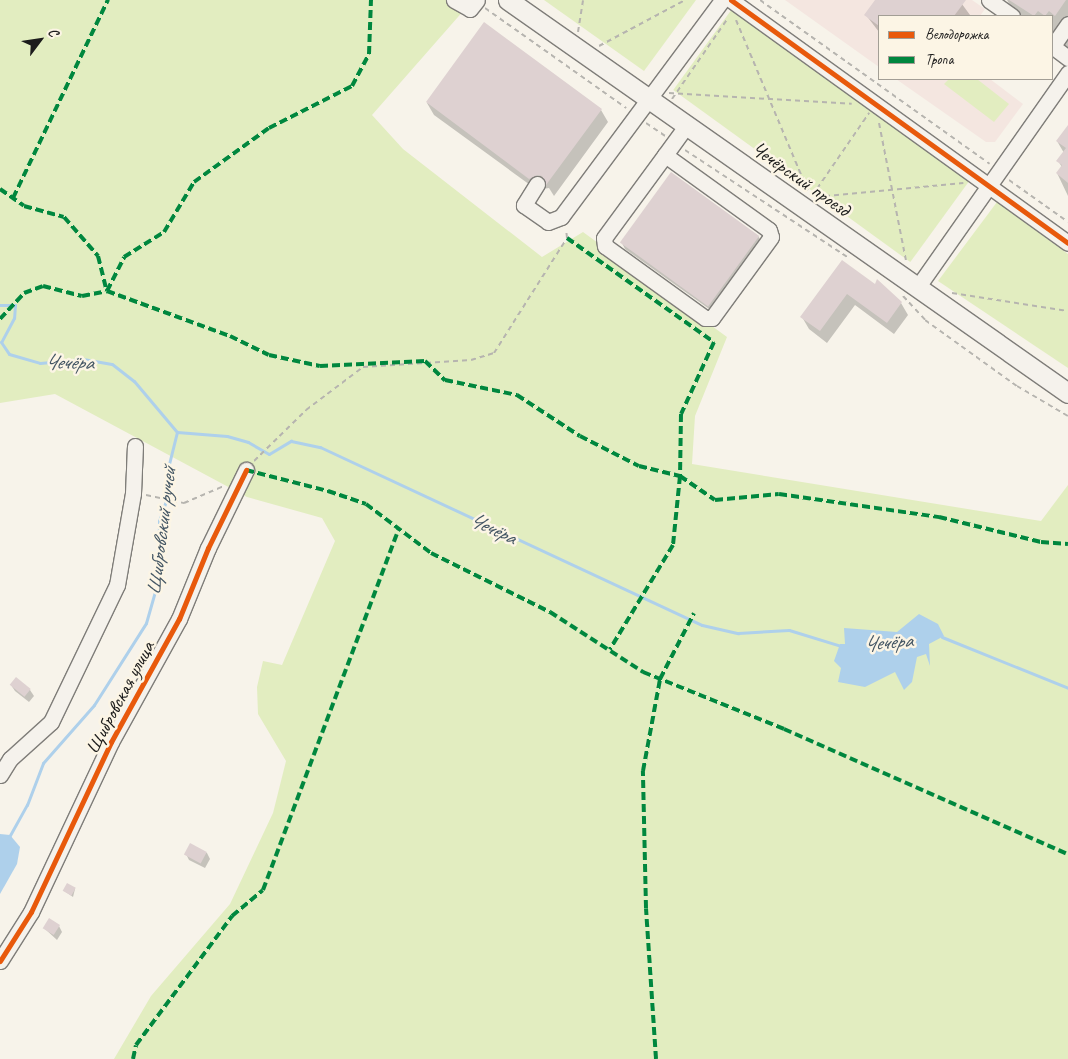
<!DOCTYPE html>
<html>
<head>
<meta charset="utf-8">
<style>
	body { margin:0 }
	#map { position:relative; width:1068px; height:1059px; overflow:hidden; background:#f7f3ea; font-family:Caveat,sans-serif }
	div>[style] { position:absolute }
	.built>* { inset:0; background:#f4e6e0 }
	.green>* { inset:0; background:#e2edc0; transform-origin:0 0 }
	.water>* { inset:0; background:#aed0eb }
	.shadow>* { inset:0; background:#0003 }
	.stream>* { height:3px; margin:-1.5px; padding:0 1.5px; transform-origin:1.5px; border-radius:1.5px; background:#aed0eb }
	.building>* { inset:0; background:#ded1d1; transform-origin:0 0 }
	.path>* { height:2px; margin-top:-1px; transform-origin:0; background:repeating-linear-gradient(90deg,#b6b4af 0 5px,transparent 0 9px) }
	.roads { filter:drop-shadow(1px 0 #7f7d79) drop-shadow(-1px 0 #7f7d79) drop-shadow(0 1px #7f7d79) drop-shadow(0 -1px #7f7d79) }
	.minor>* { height:15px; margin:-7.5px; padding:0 7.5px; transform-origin:7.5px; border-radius:7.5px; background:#f5f2ec }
	.major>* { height:19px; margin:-9.5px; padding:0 9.5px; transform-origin:9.5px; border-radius:9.5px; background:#f5f2ec }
	.quiet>* { height:4px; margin-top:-2px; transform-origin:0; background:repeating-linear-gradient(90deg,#00873e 0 8px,transparent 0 12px) }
	.cycleway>* { height:5px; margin:-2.5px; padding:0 2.5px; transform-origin:2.5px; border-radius:2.5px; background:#e8590c }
	span { translate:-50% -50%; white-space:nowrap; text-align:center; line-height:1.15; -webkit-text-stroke:5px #fcf5e5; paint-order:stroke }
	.street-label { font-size:20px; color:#1c1c1c }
	.water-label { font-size:21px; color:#445664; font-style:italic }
	.legend { position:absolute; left:878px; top:15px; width:175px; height:65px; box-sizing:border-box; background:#fcf5e5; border:1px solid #a29e95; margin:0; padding:6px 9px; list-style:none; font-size:15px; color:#1c1c1c }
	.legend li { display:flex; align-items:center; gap:10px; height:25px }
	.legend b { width:25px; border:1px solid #a29e95 }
	.north { position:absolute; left:15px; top:15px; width:50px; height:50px; -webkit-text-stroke:4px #fcf5e5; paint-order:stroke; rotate:59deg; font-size:14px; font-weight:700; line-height:20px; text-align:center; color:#1c1c1c }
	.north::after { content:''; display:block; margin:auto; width:18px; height:22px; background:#1c1c1c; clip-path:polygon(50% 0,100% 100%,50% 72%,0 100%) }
</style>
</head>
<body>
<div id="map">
	<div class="built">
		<div style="clip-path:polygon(785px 0,972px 0,985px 9px,980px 16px,879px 16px,879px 67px)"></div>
		<div style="clip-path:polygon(896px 79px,990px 79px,1023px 104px,995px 142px,986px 142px)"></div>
	</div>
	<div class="green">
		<div style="clip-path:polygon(0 0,452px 0,465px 9px,372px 115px,403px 149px,542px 257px,583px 232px,727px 337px,695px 416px,692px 464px,1041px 521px,1068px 485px,1068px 1059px,114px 1059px,151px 996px,230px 904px,273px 813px,286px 761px,258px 714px,257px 687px,263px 661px,282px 665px,335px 541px,322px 518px,247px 497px,55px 394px,0 403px)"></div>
		<div style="clip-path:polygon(544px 0,696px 0,644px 71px)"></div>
		<div style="left:732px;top:9px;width:293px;height:100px;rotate:36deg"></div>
		<div style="clip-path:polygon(949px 79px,977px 79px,1009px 104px,994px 122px,944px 84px)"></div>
		<div style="clip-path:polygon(997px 202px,1068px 254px,1068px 368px,938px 281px)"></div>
	</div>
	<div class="water">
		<div style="clip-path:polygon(919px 614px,938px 624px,944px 636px,929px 644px,930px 666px,926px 654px,917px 657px,912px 682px,904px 690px,895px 672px,865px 687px,838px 682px,841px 668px,834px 661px,840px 644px,845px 644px,844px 628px,897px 632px)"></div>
		<div style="clip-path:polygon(0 834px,10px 835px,20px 847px,17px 864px,0 894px)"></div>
	</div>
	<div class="shadow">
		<div style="clip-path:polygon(876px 0,959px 0,970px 15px,879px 16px,879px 32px,866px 15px)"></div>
		<div style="clip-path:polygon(1007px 0,1068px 0,1068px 52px,1052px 51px,1052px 16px,1016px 16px)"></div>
		<div style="clip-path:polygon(427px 103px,601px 110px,608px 122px,554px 196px,549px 188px,537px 190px,434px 115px)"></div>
		<div style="clip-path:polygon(1068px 127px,1068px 196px,1057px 173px,1062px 167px,1058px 161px,1064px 153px,1057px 141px)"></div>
		<div style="clip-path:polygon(758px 236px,762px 242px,712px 311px,625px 249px,622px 243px)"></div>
		<div style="clip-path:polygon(842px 262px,901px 303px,908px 315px,894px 334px,855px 305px,827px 343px,809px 329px,802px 317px)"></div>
		<div style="clip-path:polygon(16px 679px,30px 690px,34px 696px,29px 702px,15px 691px,11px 685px)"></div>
		<div style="clip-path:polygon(190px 845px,207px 853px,210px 859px,205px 868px,189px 860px,186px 854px)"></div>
		<div style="clip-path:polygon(75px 889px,73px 897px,63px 890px)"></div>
		<div style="clip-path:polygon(59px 926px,62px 932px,57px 940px,44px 928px)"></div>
	</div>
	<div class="stream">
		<div style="left:0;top:305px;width:15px"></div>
		<div style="left:15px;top:305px;width:13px;rotate:94deg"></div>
		<div style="left:14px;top:318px;width:27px;rotate:118deg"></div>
		<div style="left:1px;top:342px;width:14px;rotate:56deg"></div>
		<div style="left:9px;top:354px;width:32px;rotate:16deg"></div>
		<div style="left:40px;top:363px;width:43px;rotate:-5.3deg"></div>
		<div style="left:83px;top:359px;width:29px;rotate:10deg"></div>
		<div style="left:112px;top:364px;width:28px;rotate:38deg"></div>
		<div style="left:134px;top:381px;width:67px;rotate:49.9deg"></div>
		<div style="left:177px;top:432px;width:50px;rotate:4.6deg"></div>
		<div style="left:227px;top:436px;width:22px;rotate:16deg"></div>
		<div style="left:248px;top:442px;width:24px;rotate:30deg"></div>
		<div style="left:269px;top:454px;width:26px;rotate:-31deg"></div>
		<div style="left:291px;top:441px;width:30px;rotate:12deg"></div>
		<div style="left:320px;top:447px;width:421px;rotate:25deg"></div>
		<div style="left:702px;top:625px;width:37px;rotate:13deg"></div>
		<div style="left:738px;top:633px;width:51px;rotate:-3.4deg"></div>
		<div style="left:789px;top:630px;width:54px;rotate:17.1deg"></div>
		<div style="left:942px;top:637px;width:136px;rotate:22deg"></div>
		<div style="left:9px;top:837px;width:37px;rotate:-61deg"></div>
		<div style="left:27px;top:805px;width:45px;rotate:-69.1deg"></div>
		<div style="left:43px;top:763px;width:77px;rotate:-48.7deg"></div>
		<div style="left:94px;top:705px;width:97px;rotate:-57.6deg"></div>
		<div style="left:146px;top:623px;width:44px;rotate:-74.1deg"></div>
		<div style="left:158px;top:581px;width:60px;rotate:-89deg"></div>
		<div style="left:159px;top:521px;width:24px;rotate:-71deg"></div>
		<div style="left:167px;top:498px;width:34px;rotate:-87deg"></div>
		<div style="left:169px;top:464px;width:33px;rotate:-76deg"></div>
	</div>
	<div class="building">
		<div style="clip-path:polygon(875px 0,966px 0,954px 16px,879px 16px,879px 26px,864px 15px)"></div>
		<div style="clip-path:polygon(1009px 0,1066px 0,1055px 16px,1049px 11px,1045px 16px,1038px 11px,1034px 16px)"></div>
		<div style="clip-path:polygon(484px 22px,602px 109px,546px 185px,542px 176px,537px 175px,529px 179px,426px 102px)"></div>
		<div style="clip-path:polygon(1068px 125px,1068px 183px,1056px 173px,1062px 165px,1056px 161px,1066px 148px,1056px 141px)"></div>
		<div style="left:671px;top:172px;width:109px;height:87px;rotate:36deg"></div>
		<div style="clip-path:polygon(842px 260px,875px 284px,877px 279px,902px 302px,887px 323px,847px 294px,820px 331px,800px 317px)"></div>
		<div style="left:16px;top:677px;width:19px;height:10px;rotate:39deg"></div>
		<div style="left:190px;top:843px;width:19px;height:13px;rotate:28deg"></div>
		<div style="left:67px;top:883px;width:10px;height:9px;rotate:29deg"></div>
		<div style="left:49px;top:918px;width:13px;height:12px;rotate:32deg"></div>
	</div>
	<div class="path">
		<div style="left:760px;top:0;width:282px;rotate:35.5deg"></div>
		<div style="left:485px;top:8px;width:173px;rotate:35.3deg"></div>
		<div style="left:736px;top:20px;width:189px;rotate:67.2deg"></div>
		<div style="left:578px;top:32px;width:32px;rotate:-81deg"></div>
		<div style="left:599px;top:46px;width:98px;rotate:-28.1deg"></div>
		<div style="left:669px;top:93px;width:183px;rotate:3.4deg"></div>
		<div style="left:672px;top:99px;width:98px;rotate:-55.3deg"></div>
		<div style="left:646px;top:123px;width:23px;rotate:34deg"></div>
		<div style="left:879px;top:123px;width:141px;rotate:78.9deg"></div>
		<div style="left:685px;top:150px;width:198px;rotate:33.4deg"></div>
		<div style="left:1009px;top:180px;width:72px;rotate:35.4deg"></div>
		<div style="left:812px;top:196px;width:101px;rotate:-55.5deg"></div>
		<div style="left:816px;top:197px;width:148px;rotate:-5.4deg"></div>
		<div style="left:952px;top:293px;width:117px;rotate:8.8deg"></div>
		<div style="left:903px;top:296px;width:33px;rotate:47deg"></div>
		<div style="left:925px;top:320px;width:113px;rotate:35.7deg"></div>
		<div style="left:1017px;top:386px;width:59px;rotate:30.5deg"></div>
		<div style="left:254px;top:461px;width:73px;rotate:-44.4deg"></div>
		<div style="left:306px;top:410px;width:71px;rotate:-37deg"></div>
		<div style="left:363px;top:367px;width:108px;rotate:-3.7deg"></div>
		<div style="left:471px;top:360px;width:24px;rotate:-17deg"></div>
		<div style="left:494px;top:353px;width:136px;rotate:-57.6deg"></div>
		<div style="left:567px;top:238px;width:9px;rotate:-96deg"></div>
		<div style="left:146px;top:495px;width:39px;rotate:12deg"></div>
		<div style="left:184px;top:503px;width:43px;rotate:-23deg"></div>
	</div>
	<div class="roads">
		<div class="minor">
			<div style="left:454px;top:0;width:18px;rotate:29deg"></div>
			<div style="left:470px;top:9px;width:11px;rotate:-52deg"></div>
			<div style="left:731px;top:0;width:415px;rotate:35.8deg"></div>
			<div style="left:989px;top:0;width:28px;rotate:35deg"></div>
			<div style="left:1052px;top:46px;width:20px;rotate:37deg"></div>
			<div style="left:1052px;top:47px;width:28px;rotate:-55deg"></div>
			<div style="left:665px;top:155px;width:128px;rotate:35.8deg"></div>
			<div style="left:769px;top:230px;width:7px;rotate:74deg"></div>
			<div style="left:771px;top:237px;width:100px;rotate:126.1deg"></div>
			<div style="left:712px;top:318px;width:7px;rotate:180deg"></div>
			<div style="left:705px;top:318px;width:123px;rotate:-144.2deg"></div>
			<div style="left:605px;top:246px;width:8px;rotate:-97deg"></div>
			<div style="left:604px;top:238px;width:103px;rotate:-53.7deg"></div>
			<div style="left:665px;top:155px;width:36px;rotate:-54deg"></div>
			<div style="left:537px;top:184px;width:25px;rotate:122deg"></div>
			<div style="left:524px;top:205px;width:29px;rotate:35deg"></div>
			<div style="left:548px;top:222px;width:14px;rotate:-21deg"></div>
			<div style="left:561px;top:217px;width:270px;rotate:-53.4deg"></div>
			<div style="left:917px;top:288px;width:263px;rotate:-54.9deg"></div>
			<div style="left:0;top:775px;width:19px;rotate:-58deg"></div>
			<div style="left:10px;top:759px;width:55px;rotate:-42.1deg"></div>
			<div style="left:51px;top:722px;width:152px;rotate:-64.3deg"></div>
			<div style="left:117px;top:585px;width:93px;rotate:-80.1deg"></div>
			<div style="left:133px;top:493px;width:47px;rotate:-87.6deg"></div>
			<div style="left:0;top:961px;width:58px;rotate:-57.7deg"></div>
			<div style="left:31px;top:912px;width:188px;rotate:-64.8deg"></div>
			<div style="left:111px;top:742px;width:141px;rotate:-61.1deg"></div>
			<div style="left:179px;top:619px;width:77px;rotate:-67.8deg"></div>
			<div style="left:208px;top:548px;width:87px;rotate:-64deg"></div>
		</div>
		<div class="major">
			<div style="left:508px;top:0;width:684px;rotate:35.06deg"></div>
		</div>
	</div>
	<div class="quiet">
		<div style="left:0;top:189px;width:29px;rotate:35deg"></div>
		<div style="left:24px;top:206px;width:41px;rotate:15.4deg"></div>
		<div style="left:64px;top:217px;width:52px;rotate:48.9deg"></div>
		<div style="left:98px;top:256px;width:36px;rotate:76deg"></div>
		<div style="left:107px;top:291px;width:131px;rotate:20.1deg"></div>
		<div style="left:230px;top:336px;width:43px;rotate:26deg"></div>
		<div style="left:269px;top:355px;width:52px;rotate:12.2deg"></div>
		<div style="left:320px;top:366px;width:105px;rotate:-2.7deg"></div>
		<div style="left:425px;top:361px;width:28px;rotate:44deg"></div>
		<div style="left:445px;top:380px;width:74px;rotate:11.8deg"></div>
		<div style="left:517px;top:395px;width:75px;rotate:33.1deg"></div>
		<div style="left:580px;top:436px;width:66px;rotate:27deg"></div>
		<div style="left:639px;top:466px;width:42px;rotate:13.7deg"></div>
		<div style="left:680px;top:476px;width:42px;rotate:34.4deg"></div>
		<div style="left:715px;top:500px;width:64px;rotate:-5.4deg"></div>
		<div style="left:779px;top:494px;width:162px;rotate:8.2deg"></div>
		<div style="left:939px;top:517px;width:105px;rotate:13.8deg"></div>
		<div style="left:1041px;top:542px;width:27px;rotate:4deg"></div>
		<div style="left:13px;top:198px;width:220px;rotate:-64.4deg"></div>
		<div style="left:567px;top:238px;width:180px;rotate:35.3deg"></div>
		<div style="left:714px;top:342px;width:79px;rotate:114.6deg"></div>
		<div style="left:681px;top:414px;width:62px;rotate:90.9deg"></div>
		<div style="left:680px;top:476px;width:69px;rotate:95.8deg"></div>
		<div style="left:673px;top:545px;width:122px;rotate:121.2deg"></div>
		<div style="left:0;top:319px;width:35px;rotate:-47deg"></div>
		<div style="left:24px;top:293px;width:20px;rotate:-20deg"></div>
		<div style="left:43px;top:286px;width:40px;rotate:14.4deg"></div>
		<div style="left:82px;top:296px;width:25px;rotate:-11deg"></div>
		<div style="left:107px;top:291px;width:38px;rotate:-63deg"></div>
		<div style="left:124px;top:257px;width:47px;rotate:-32deg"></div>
		<div style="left:164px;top:232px;width:58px;rotate:-59deg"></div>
		<div style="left:194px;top:182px;width:92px;rotate:-35.8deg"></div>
		<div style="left:269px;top:128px;width:93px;rotate:-26.8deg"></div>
		<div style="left:352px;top:86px;width:36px;rotate:-62deg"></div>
		<div style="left:369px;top:54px;width:54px;rotate:-87.9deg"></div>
		<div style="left:246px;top:470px;width:85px;rotate:14.4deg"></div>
		<div style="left:328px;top:491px;width:40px;rotate:18.9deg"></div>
		<div style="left:366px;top:504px;width:81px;rotate:37deg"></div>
		<div style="left:431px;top:553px;width:133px;rotate:26.4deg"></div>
		<div style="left:550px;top:612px;width:111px;rotate:32.8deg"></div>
		<div style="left:643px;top:672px;width:152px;rotate:22deg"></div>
		<div style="left:784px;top:729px;width:310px;rotate:23.8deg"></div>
		<div style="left:133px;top:1059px;width:14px;rotate:-78deg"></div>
		<div style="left:136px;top:1045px;width:161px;rotate:-53.3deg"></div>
		<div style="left:232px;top:916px;width:40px;rotate:-40deg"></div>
		<div style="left:263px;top:890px;width:387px;rotate:-69.4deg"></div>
		<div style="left:656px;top:1059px;width:151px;rotate:-93.8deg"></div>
		<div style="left:646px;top:908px;width:137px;rotate:-91.3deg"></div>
		<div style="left:643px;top:771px;width:94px;rotate:-79.5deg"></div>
		<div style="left:660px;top:679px;width:74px;rotate:-62.7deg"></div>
	</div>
	<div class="cycleway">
		<div style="left:731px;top:0;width:415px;rotate:35.8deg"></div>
		<div style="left:0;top:961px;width:58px;rotate:-57.7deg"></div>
		<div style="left:31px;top:912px;width:188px;rotate:-64.8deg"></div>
		<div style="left:111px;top:742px;width:141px;rotate:-61.1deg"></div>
		<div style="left:179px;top:619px;width:77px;rotate:-67.8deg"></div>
		<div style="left:208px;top:548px;width:87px;rotate:-64deg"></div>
	</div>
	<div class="street-label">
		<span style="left:801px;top:179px;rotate:35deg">Чечёрский проезд</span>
		<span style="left:120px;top:697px;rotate:-62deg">Щибровская улица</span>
	</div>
	<div class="water-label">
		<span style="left:69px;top:362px;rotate:1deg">Чечёра</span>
		<span style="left:493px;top:528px;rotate:25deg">Чечёра</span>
		<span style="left:161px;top:531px;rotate:-83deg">Щибровский ручей</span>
		<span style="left:888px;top:642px;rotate:-5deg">Чечёра</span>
	</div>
	<ul class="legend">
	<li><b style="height:6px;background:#e8590c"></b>Велодорожка</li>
	<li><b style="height:6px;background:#00873e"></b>Тропа</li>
	</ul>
	<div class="north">С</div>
</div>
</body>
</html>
